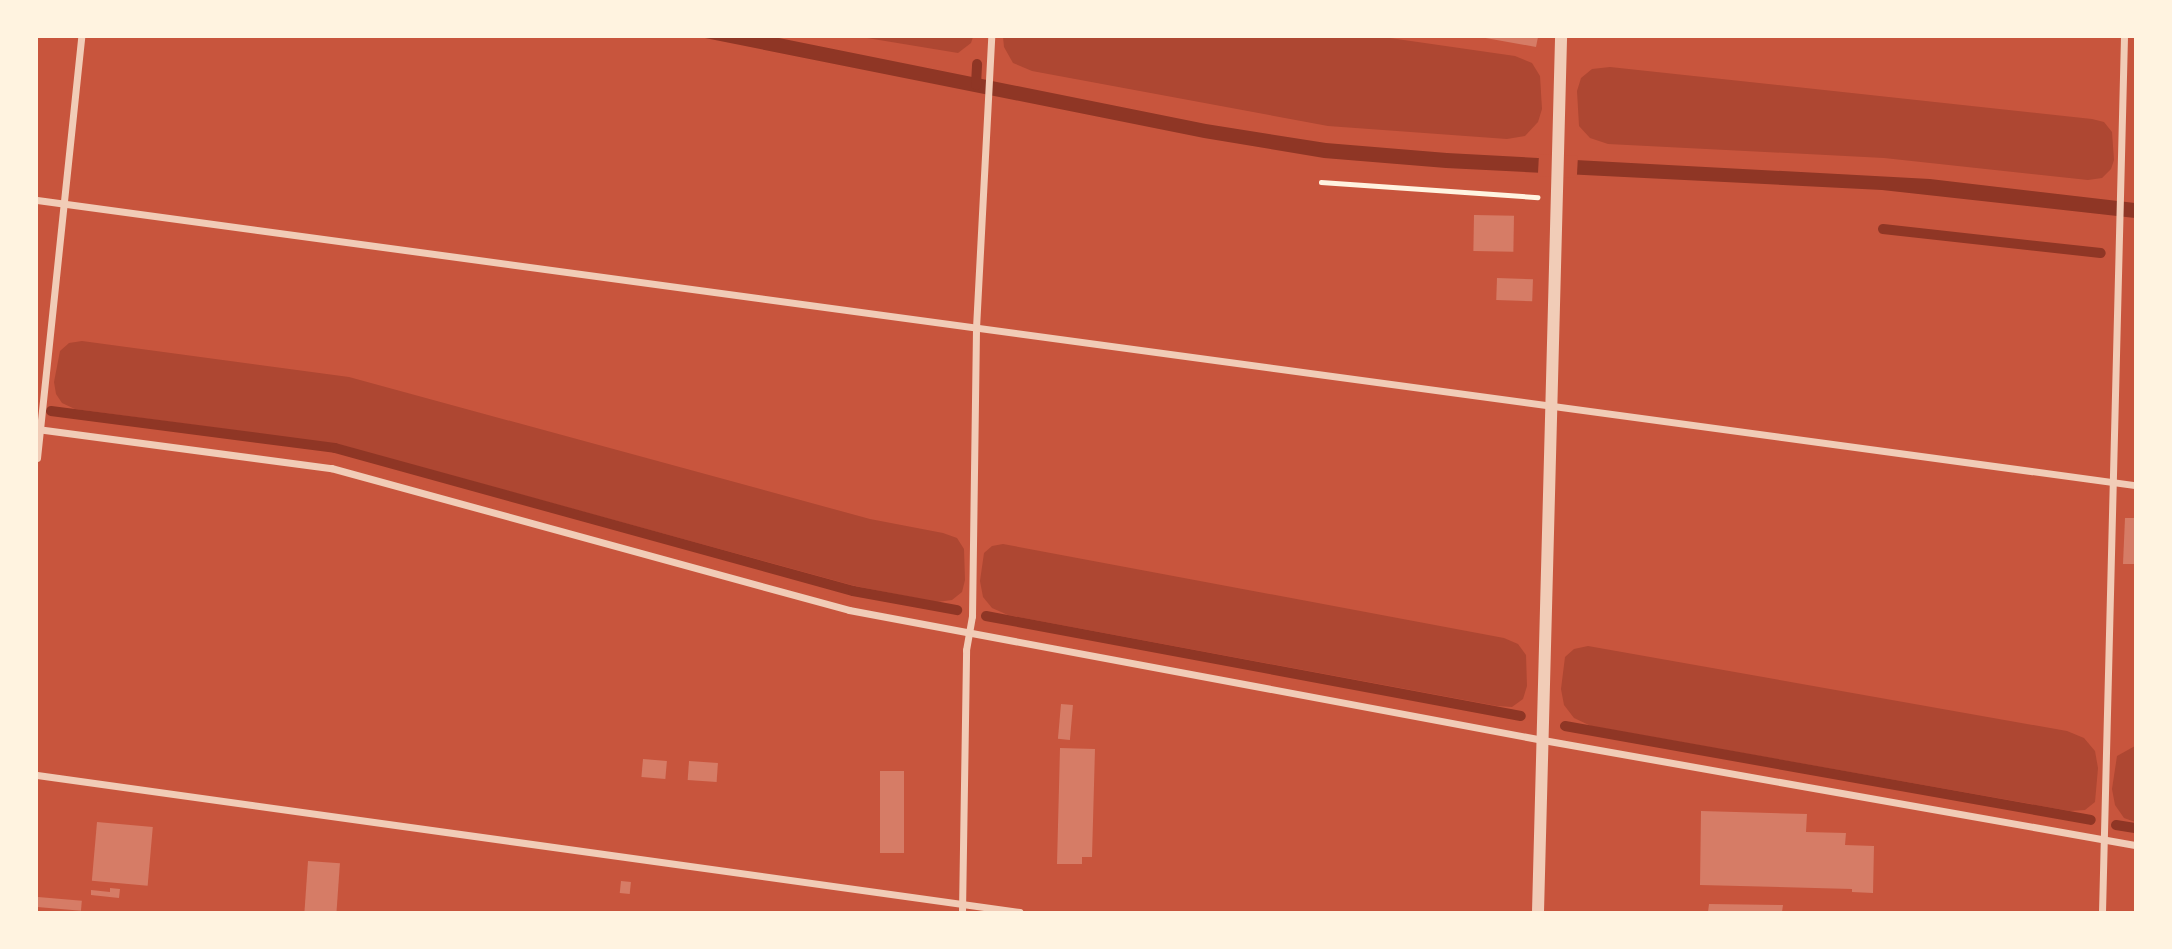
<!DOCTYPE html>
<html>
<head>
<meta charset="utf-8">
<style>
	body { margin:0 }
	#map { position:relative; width:2172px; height:949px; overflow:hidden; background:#c8553d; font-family:Rubik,sans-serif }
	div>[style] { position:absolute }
	.green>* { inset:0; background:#ae4732 }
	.water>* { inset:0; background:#8f3625 }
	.pier>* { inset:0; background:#c8553d; transform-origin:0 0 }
	.stream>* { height:10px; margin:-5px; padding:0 5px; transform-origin:5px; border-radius:5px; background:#8f3625 }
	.building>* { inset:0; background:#d67c66; transform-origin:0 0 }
	.path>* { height:4.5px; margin:-2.25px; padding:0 2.25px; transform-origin:2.25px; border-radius:2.25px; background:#fff3e0 }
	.minor>* { height:7px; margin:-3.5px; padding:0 3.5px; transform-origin:3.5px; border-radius:3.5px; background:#f1ccb7 }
	.tertiary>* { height:12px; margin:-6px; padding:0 6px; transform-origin:6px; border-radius:6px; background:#f1ccb7 }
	span { translate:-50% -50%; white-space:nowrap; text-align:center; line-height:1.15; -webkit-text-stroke:6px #fff3e0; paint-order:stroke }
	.frame { position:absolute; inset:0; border:38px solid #fff3e0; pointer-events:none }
</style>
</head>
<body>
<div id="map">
	<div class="green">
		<div style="clip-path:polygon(861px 37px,973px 37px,971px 43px,958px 53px)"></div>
		<div style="clip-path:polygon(1003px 37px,1383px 37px,1515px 56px,1532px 63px,1540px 76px,1542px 109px,1538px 122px,1525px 136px,1507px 139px,1328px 126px,1032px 71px,1013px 63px,1004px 47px)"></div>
		<div style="clip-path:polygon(1610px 67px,2092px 119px,2104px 122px,2112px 132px,2114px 160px,2111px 169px,2102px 178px,2088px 180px,1884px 158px,1608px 144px,1590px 138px,1579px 126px,1577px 91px,1581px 78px,1592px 69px)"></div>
		<div style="clip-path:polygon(82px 341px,349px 377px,870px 519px,943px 533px,957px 538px,964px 549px,965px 580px,962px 592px,952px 600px,937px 602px,855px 586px,336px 444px,75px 409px,62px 403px,56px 394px,54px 382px,60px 351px,69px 343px)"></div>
		<div style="clip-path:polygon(1003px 544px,1504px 638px,1518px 644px,1526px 655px,1527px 686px,1523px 699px,1512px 707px,1497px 706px,1008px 615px,992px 608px,983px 597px,980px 581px,984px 553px,992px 546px)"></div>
		<div style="clip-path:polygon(1588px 646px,2067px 731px,2084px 738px,2095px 751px,2098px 768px,2095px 802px,2085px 810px,2070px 811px,1591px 726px,1574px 718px,1564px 705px,1561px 689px,1565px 657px,1574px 649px)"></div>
		<div style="clip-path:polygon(2135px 746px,2135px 822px,2124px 818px,2115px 805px,2112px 789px,2117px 756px)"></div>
	</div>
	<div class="water">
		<div style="clip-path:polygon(700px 37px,774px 37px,1206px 124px,1326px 143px,1447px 153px,1930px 179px,2135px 203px,2135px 218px,1882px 190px,1446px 168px,1324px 158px,1204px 138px)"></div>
	</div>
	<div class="pier">
		<div style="left:1539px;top:154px;width:39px;height:22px;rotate:3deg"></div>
	</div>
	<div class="stream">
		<div style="left:976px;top:85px;width:21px;rotate:-87deg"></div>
		<div style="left:1883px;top:229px;width:219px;rotate:6.3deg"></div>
		<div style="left:51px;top:411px;width:286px;rotate:7.4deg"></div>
		<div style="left:335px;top:448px;width:537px;rotate:15.43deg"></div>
		<div style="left:853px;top:591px;width:106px;rotate:10.4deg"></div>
		<div style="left:986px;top:616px;width:544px;rotate:10.59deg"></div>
		<div style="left:1565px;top:726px;width:534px;rotate:10.13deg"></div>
		<div style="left:2116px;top:825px;width:19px;rotate:9deg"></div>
	</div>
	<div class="building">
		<div style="clip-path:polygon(1480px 37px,1538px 37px,1536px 47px)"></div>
		<div style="left:1474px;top:215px;width:40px;height:36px;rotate:1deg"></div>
		<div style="left:1497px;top:278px;width:36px;height:22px;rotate:2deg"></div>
		<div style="clip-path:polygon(2125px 518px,2135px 518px,2135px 564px,2123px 564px)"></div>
		<div style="left:1061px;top:704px;width:12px;height:35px;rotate:5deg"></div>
		<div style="clip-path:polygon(1060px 748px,1095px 749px,1092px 857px,1082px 857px,1082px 864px,1057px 864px)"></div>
		<div style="left:643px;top:759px;width:24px;height:18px;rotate:5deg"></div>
		<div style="left:689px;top:761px;width:29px;height:19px;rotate:4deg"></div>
		<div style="left:880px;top:771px;width:24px;height:82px"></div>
		<div style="clip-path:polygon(1701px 811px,1807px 814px,1806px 832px,1846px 833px,1845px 845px,1874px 846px,1873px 893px,1852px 892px,1852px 889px,1700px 885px)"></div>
		<div style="left:97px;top:822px;width:56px;height:59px;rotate:5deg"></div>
		<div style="left:308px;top:861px;width:32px;height:51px;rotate:4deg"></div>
		<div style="left:621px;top:881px;width:10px;height:12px;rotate:6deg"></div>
		<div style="clip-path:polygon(110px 888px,120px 889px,119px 898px,91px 895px,91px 890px,110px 892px)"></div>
		<div style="left:38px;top:897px;width:44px;height:10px;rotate:5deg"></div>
		<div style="clip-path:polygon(1709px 904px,1783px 905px,1782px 912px,1708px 912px)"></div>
	</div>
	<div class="path">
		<div style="left:1321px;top:182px;width:217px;rotate:4deg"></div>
	</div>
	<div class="minor">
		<div style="left:37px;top:200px;width:2117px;rotate:7.74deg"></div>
		<div style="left:37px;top:429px;width:297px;rotate:7.6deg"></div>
		<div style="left:331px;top:468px;width:537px;rotate:15.33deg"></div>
		<div style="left:849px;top:610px;width:706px;rotate:10.61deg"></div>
		<div style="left:1543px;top:740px;width:601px;rotate:10.06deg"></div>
		<div style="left:37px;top:458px;width:423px;rotate:-84deg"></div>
		<div style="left:37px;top:775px;width:992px;rotate:7.94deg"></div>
		<div style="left:962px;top:912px;width:262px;rotate:-89.1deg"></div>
		<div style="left:966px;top:650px;width:35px;rotate:-80deg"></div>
		<div style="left:972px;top:616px;width:288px;rotate:-89.2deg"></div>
		<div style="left:976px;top:328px;width:291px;rotate:-87deg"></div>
		<div style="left:2102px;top:912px;width:875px;rotate:-88.56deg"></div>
	</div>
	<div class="tertiary">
		<div style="left:1538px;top:912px;width:875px;rotate:-88.49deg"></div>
	</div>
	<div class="frame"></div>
</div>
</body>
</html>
